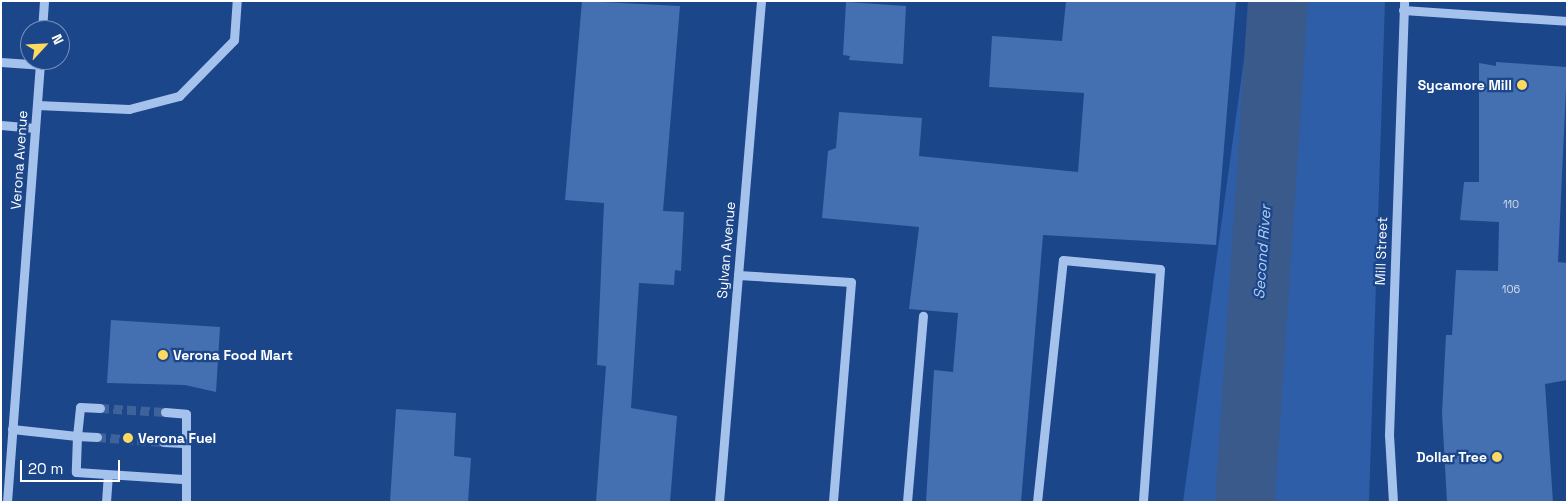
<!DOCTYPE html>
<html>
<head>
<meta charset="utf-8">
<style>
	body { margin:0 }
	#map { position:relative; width:1568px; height:503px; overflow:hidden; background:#1b468a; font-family:"Space Grotesk",sans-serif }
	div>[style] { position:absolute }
	.green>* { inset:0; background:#2e5ea8 }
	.river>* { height:60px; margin:-30px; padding:0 30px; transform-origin:30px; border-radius:30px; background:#3b5a8c }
	.building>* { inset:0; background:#4470b2 }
	.minor-tunnel>* { height:9px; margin-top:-4.5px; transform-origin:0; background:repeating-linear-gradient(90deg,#3d629c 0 9px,transparent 0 13.5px) }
	.minor>* { height:9px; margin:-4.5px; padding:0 4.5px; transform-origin:4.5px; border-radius:4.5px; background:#a5c2ed }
	.dots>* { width:14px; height:14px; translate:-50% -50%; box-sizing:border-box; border:2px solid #1b468a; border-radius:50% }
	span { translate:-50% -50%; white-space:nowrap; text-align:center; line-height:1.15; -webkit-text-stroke:4.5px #1b468a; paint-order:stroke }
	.number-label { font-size:11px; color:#d0dbec }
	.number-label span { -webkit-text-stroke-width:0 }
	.poi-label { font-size:14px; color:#fff; font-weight:700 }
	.right { translate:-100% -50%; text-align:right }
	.left { translate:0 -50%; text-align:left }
	.street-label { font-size:14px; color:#fff }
	.water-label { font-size:15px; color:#b1ccf4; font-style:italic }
	.frame { position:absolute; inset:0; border:2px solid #fff; pointer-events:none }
	.north { position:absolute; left:20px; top:20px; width:50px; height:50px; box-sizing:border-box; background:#1b468a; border:1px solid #7690b9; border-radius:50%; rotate:65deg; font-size:14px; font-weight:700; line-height:20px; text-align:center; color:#fff }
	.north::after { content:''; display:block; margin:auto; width:18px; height:22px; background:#fed961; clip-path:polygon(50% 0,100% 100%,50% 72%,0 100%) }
	.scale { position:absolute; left:20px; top:460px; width:100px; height:22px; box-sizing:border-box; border:2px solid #fff; border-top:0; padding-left:6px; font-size:15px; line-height:18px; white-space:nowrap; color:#fff; -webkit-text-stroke:4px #1b468a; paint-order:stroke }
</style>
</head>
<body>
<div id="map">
	<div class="green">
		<div style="clip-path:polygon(1252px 1px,1385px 1px,1369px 502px,1183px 502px)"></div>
	</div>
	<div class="river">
		<div style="left:1245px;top:502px;width:502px;rotate:-86.23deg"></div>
	</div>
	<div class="building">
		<div style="clip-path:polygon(582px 1px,680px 6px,663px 211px,684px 212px,681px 271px,675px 270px,674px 285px,639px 283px,631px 408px,677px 416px,670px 502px,596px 502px,606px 366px,597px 365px,604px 203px,565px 200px)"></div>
		<div style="clip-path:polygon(1066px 1px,1236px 1px,1216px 245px,1043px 235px,1021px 502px,926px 502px,934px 370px,953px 372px,958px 313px,909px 309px,919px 227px,822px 218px,828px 151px,836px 148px,839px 112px,922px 118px,919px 156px,1078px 172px,1084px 93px,989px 87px,992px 36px,1062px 41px)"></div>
		<div style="clip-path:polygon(846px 2px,906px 6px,903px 64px,849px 60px,850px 56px,843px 55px)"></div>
		<div style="clip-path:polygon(1496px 62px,1567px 67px,1558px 262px,1567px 263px,1567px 380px,1545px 384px,1553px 502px,1447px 502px,1442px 413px,1446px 335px,1452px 335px,1456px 270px,1498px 271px,1499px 222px,1460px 220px,1464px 182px,1479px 182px,1479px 63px,1496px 66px)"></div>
		<div style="clip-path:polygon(111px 320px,220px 327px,216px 392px,185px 385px,107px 383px)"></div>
		<div style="clip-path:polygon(396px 409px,456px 413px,454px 456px,471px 458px,468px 502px,390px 502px)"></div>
	</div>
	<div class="minor-tunnel">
		<div style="left:100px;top:408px;width:65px;rotate:3.5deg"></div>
		<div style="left:97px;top:437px;width:66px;rotate:4.3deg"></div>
	</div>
	<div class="minor">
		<div style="left:1403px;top:10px;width:164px;rotate:3.8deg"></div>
		<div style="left:42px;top:30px;width:29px;rotate:-86deg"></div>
		<div style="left:1px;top:62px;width:39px;rotate:4deg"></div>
		<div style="left:37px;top:105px;width:92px;rotate:2.5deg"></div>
		<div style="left:129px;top:109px;width:52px;rotate:-14.6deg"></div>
		<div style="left:179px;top:96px;width:78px;rotate:-45.5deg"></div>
		<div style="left:234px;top:40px;width:39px;rotate:-86deg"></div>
		<div style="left:1px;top:125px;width:34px;rotate:5deg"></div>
		<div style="left:738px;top:275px;width:113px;rotate:3.5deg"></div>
		<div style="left:851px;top:282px;width:221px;rotate:94.7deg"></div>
		<div style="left:165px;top:412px;width:21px;rotate:5deg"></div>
		<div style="left:186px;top:414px;width:88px;rotate:90deg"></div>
		<div style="left:12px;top:429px;width:65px;rotate:6.1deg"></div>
		<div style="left:77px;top:436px;width:29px;rotate:-84deg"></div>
		<div style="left:80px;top:407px;width:20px;rotate:3deg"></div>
		<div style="left:97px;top:437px;width:20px;rotate:-177deg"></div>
		<div style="left:77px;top:436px;width:36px;rotate:92deg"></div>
		<div style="left:76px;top:472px;width:107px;rotate:3.7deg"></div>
		<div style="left:163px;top:442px;width:21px;rotate:3deg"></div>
		<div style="left:7px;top:502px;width:443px;rotate:-85.7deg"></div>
		<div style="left:106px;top:502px;width:27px;rotate:-86deg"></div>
		<div style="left:719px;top:502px;width:503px;rotate:-85.21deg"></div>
		<div style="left:907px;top:502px;width:187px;rotate:-85.1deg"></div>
		<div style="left:1037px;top:502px;width:243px;rotate:-83.9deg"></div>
		<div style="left:1063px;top:260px;width:97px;rotate:5.3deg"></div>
		<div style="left:1160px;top:269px;width:234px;rotate:94.2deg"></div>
		<div style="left:1393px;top:502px;width:67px;rotate:-93.4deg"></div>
		<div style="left:1389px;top:435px;width:434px;rotate:-88deg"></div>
	</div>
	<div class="dots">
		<div style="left:1522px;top:85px;background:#fed961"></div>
		<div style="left:163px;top:355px;background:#fed961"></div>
		<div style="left:128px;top:438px;background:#fed961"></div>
		<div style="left:1497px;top:457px;background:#fed961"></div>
	</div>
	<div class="number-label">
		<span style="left:1511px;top:204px">110</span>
		<span style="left:1511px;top:289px">106</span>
	</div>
	<div class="poi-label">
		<span class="right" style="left:1512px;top:85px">Sycamore Mill</span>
		<span class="left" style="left:173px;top:355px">Verona Food Mart</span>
		<span class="left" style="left:138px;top:438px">Verona Fuel</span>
		<span class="right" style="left:1487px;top:457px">Dollar Tree</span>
	</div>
	<div class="street-label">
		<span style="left:19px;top:160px;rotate:-86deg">Verona Avenue</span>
		<span style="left:726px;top:250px;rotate:-85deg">Sylvan Avenue</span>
		<span style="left:1381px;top:251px;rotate:-88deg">Mill Street</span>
	</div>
	<div class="water-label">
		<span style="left:1262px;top:252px;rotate:-86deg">Second River</span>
	</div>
	<div class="frame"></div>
	<div class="north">N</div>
	<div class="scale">20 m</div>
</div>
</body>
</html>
